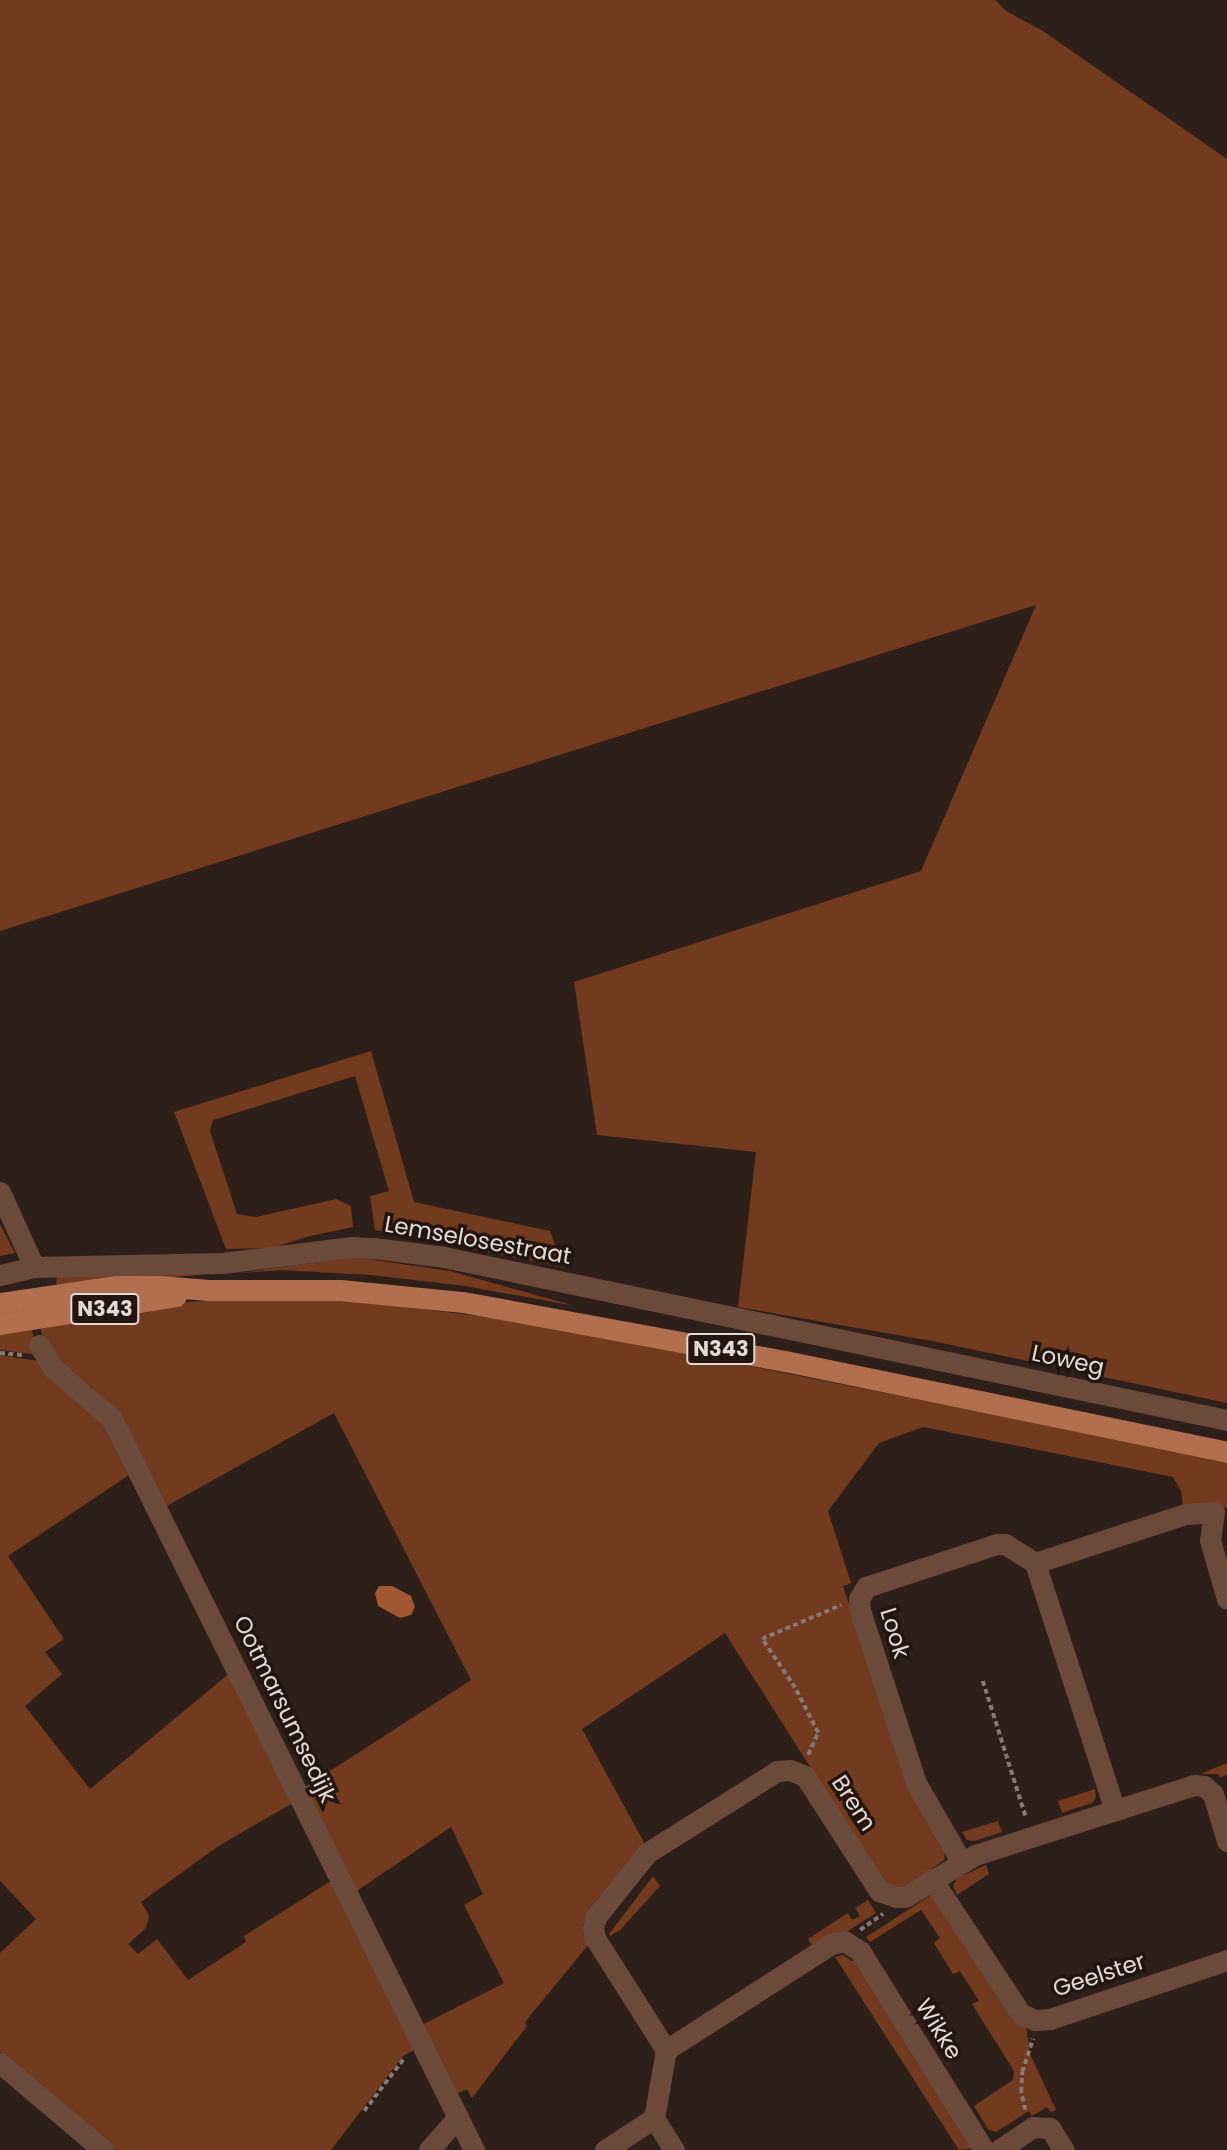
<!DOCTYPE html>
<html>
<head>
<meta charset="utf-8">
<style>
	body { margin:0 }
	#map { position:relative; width:1227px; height:2150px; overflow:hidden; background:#2e1f18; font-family:Poppins,sans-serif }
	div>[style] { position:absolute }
	.green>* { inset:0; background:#723a1e }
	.water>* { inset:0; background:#a35731 }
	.path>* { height:3.5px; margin-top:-1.75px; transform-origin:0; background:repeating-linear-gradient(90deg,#877a74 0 5px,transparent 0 8.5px) }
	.minor>* { height:21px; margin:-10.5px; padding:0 10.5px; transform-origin:10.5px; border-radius:10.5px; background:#6b4a3b }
	.primary>* { height:21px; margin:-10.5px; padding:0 10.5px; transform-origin:10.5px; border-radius:10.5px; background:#b26f4f }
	span { translate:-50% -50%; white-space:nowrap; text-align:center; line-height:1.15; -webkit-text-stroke:7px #24160f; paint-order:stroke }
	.shield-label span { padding:2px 5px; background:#24160f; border:2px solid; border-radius:5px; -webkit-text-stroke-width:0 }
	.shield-label { font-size:21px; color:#e4dad5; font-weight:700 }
	.street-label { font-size:23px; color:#e4dad5 }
</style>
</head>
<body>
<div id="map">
	<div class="green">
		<div style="clip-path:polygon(0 0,995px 0,1006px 11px,1043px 31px,1227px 159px,1227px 1403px,937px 1342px,738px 1307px,756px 1152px,597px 1135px,574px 982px,921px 871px,1036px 605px,0 931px)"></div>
		<div style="clip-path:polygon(371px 1051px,414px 1202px,550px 1231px,563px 1267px,375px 1230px,370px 1196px,389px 1191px,355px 1076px,213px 1120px,210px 1131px,237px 1214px,256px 1217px,336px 1199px,351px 1206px,353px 1227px,306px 1237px,272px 1248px,226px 1249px,174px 1112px)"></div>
		<div style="clip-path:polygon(0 1224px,15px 1253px,0 1256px)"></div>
		<div style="clip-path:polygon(354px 1257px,450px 1271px,575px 1306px,465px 1286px,371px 1275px,281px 1270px,240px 1273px)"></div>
		<div style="clip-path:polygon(219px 1273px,58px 1288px,56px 1283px,57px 1276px)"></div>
		<div style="clip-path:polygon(217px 1300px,356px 1301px,529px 1322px,1227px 1461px,1227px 1508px,1207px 1504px,1183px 1507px,1181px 1491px,1173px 1477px,923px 1427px,879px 1443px,828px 1511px,851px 1583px,843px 1586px,870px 1669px,945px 1852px,944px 1860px,907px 1887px,892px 1888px,882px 1880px,725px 1633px,582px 1729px,646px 1846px,583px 1925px,584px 1935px,589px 1944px,525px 2022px,527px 2026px,472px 2098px,467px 2089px,454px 2096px,420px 2026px,504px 1983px,464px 1905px,483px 1894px,451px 1827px,354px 1893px,302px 1789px,471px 1680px,334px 1413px,163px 1508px,109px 1405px,91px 1386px,50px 1358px,39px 1324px,175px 1303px)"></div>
		<div style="clip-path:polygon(31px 1326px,37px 1350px,31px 1354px,0 1350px,0 1329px)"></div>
		<div style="clip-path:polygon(0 1355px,39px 1361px,93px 1406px,132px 1473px,8px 1556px,64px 1639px,45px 1652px,62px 1674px,25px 1706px,90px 1789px,231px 1672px,296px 1801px,217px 1847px,141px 1902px,149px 1915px,146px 1928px,128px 1944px,138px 1954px,157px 1939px,188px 1980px,246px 1942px,244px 1936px,334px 1879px,416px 2049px,403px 2056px,331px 2150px,116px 2150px,0 2052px,0 1953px,36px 1919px,0 1881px)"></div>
		<div style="clip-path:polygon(1227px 1763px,1227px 1775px,1220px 1777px,1218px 1774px,1200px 1774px)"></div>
		<div style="clip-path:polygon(1095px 1789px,1096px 1798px,1092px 1803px,1062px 1813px,1058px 1801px)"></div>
		<div style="clip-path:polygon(998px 1821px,1002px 1832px,974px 1841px,967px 1840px,962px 1832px)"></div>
		<div style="clip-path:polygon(986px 1865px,989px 1874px,957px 1895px,953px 1886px,957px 1878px)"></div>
		<div style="clip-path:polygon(653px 1876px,660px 1886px,620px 1930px,610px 1936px,609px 1934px)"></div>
		<div style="clip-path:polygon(931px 1895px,1026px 2026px,1030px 2054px,1056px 2110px,1051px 2112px,1047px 2107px,1032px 2116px,1029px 2111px,996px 2132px,988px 2129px,974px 2106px,1013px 2080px,1014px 2071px,972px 2004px,979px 2001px,960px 1971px,953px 1974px,934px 1943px,940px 1938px,921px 1910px,870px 1942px,866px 1937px)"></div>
		<div style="clip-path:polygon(868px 1900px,876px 1913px,842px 1935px,815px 1946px,810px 1943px,808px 1939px,848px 1913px,852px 1920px,860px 1916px,855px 1908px)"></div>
		<div style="clip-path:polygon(843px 1955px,852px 1961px,856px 1958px,974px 2148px,959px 2150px,835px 1957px)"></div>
	</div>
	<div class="water">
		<div style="clip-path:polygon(379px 1586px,392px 1586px,411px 1596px,415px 1607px,411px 1615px,400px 1618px,378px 1606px,375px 1593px)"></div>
	</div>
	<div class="path">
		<div style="left:0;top:1353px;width:22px;rotate:5deg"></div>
		<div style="left:983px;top:1681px;width:143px;rotate:72.5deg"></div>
		<div style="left:808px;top:1755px;width:24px;rotate:-66deg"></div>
		<div style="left:818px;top:1733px;width:51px;rotate:-117.1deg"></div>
		<div style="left:795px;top:1688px;width:59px;rotate:-124deg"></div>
		<div style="left:762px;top:1639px;width:86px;rotate:-23.3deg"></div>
		<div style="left:860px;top:1930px;width:28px;rotate:-35deg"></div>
		<div style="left:1025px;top:2110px;width:18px;rotate:-103deg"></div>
		<div style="left:1021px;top:2092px;width:20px;rotate:-87deg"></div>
		<div style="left:1022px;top:2072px;width:35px;rotate:-72deg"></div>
		<div style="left:364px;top:2111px;width:68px;rotate:-52.8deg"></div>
	</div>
	<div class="minor">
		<div style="left:0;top:1192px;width:82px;rotate:65.6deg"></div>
		<div style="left:0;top:1275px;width:35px;rotate:-13deg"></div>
		<div style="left:34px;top:1267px;width:188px;rotate:-1.2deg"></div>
		<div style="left:222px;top:1263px;width:131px;rotate:-7deg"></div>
		<div style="left:352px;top:1247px;width:22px;rotate:3deg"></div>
		<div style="left:374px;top:1248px;width:71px;rotate:7.3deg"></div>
		<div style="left:444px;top:1257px;width:800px;rotate:11.76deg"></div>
		<div style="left:39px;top:1345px;width:27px;rotate:59deg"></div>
		<div style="left:53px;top:1368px;width:78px;rotate:40.8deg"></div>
		<div style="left:112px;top:1419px;width:816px;rotate:63.65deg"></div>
		<div style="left:1035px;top:1563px;width:158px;rotate:-18.1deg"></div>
		<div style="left:1185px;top:1514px;width:29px;rotate:-4deg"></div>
		<div style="left:1214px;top:1512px;width:28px;rotate:98deg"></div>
		<div style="left:1210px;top:1540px;width:61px;rotate:73.9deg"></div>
		<div style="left:961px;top:1861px;width:90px;rotate:-120deg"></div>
		<div style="left:916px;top:1783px;width:181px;rotate:-108deg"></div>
		<div style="left:860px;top:1611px;width:12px;rotate:-95deg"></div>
		<div style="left:859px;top:1599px;width:14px;rotate:-60deg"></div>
		<div style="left:866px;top:1587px;width:138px;rotate:-18.2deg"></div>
		<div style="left:997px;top:1544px;width:8px"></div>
		<div style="left:1005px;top:1544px;width:36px;rotate:32deg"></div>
		<div style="left:1035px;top:1563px;width:260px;rotate:72.1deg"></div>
		<div style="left:932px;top:1879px;width:162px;rotate:56.6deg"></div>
		<div style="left:1021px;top:2014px;width:15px;rotate:23deg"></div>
		<div style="left:1035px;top:2020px;width:15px;rotate:-4deg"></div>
		<div style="left:1050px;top:2019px;width:187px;rotate:-18.4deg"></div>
		<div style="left:666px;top:2050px;width:133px;rotate:-122.4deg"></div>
		<div style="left:595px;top:1938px;width:10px;rotate:-101deg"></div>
		<div style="left:593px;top:1928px;width:11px;rotate:-75deg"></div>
		<div style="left:596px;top:1917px;width:82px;rotate:-51.4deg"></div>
		<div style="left:647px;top:1853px;width:154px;rotate:-32.2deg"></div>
		<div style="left:777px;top:1771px;width:13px;rotate:-4deg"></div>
		<div style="left:790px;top:1770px;width:16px;rotate:22deg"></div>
		<div style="left:805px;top:1776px;width:137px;rotate:57.2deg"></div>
		<div style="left:879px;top:1891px;width:18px;rotate:19deg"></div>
		<div style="left:896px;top:1897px;width:9px"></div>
		<div style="left:905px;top:1897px;width:82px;rotate:-31deg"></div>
		<div style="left:975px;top:1855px;width:230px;rotate:-17.7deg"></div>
		<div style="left:1194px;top:1785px;width:10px;rotate:6deg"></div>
		<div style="left:1204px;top:1786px;width:12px;rotate:42deg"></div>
		<div style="left:1213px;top:1794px;width:49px;rotate:73.4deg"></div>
		<div style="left:0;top:2063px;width:135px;rotate:40.2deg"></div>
		<div style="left:429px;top:2150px;width:44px;rotate:-48.7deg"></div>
		<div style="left:605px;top:2150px;width:59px;rotate:-33.1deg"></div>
		<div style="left:674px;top:2150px;width:38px;rotate:-122deg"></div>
		<div style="left:654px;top:2118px;width:69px;rotate:-80deg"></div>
		<div style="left:666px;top:2050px;width:196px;rotate:-32.7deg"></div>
		<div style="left:831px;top:1944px;width:13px;rotate:-13deg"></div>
		<div style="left:844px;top:1941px;width:19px;rotate:32deg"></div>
		<div style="left:860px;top:1951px;width:234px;rotate:58.1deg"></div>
		<div style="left:999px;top:2150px;width:41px;rotate:-34.1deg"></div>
		<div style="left:1033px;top:2127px;width:17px;rotate:3deg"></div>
		<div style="left:1050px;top:2128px;width:26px;rotate:58deg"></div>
	</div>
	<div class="primary">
		<div style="left:0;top:1303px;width:118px;rotate:-8.3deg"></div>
		<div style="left:117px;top:1286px;width:41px"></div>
		<div style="left:158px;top:1286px;width:51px;rotate:4.5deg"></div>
		<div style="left:209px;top:1290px;width:131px"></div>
		<div style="left:340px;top:1290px;width:124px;rotate:5.6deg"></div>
		<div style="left:463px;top:1302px;width:327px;rotate:10.4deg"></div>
		<div style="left:785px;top:1361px;width:451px;rotate:11.6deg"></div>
		<div style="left:0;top:1324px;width:178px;rotate:-9deg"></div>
	</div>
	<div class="shield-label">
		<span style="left:105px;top:1309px">N343</span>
		<span style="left:721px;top:1349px">N343</span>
	</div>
	<div class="street-label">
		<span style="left:478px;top:1240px;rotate:10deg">Lemselosestraat</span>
		<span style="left:1068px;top:1360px;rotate:12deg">Loweg</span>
		<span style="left:895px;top:1633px;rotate:73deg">Look</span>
		<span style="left:285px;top:1709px;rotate:64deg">Ootmarsumsedijk</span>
		<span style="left:854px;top:1803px;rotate:57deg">Brem</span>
		<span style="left:1099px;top:1975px;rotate:-18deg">Geelster</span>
		<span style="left:939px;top:2029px;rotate:58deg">Wikke</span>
	</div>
</div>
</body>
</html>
